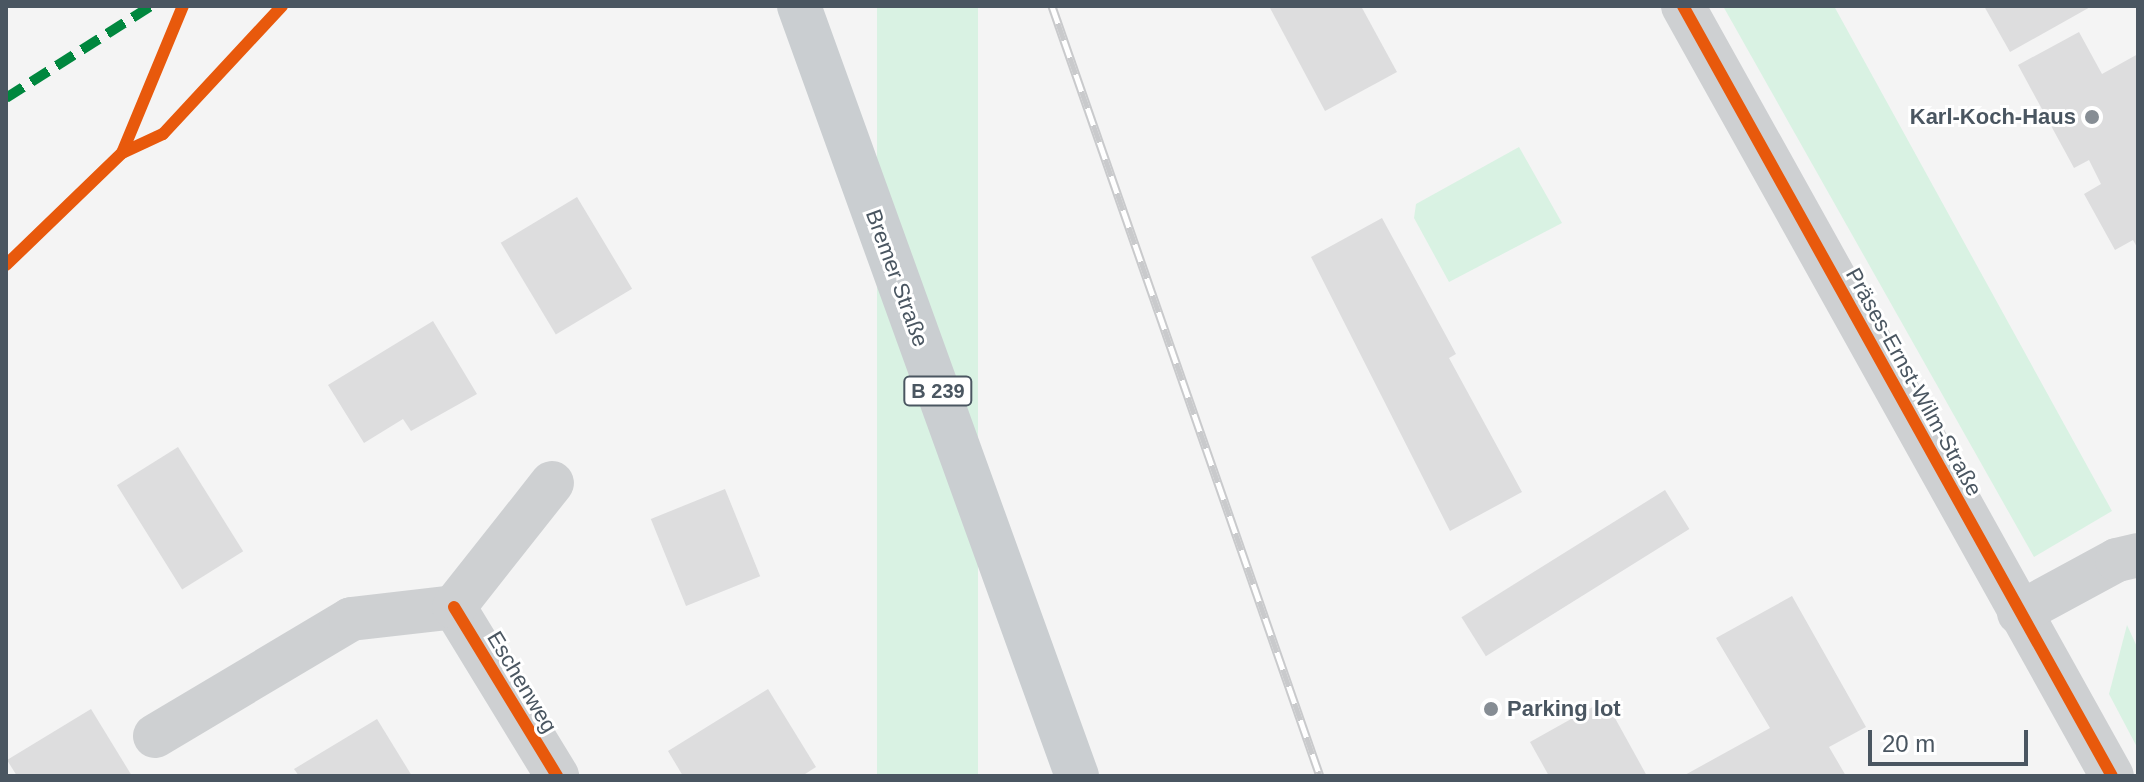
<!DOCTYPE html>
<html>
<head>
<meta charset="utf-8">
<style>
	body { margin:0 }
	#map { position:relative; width:2144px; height:782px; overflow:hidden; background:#f4f4f4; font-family:Arial,sans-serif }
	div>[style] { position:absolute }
	.green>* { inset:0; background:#d9f2e3; transform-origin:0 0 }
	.building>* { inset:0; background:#ddddde; transform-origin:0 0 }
	.minor>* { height:44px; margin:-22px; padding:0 22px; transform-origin:22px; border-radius:22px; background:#ced0d2 }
	.major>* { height:44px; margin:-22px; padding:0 22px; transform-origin:22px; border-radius:22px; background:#caced1 }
	.rail>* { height:9px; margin-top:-4.5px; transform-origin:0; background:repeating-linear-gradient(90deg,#fff 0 18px,#c9cacc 0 36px); box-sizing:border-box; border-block:2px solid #c9cacc }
	.quiet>* { height:10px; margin-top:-5px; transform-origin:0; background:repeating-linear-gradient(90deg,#00873e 0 20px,transparent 0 30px) }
	.cycleway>* { height:12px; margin:-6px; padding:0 6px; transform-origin:6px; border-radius:6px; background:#e8590c }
	.dots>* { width:22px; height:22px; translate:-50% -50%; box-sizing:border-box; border:4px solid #fff; border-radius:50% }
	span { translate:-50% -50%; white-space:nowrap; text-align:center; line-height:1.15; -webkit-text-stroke:6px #fff; paint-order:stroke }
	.shield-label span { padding:2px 6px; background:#fff; border:2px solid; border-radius:6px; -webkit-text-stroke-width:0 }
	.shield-label { font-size:20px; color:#4a5661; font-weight:700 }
	.poi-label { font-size:22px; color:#4a5661; font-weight:700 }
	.right { translate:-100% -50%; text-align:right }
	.left { translate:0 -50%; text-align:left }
	.street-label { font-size:22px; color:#4a5661 }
	.frame { position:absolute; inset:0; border:8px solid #4a5661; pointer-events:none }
	.scale { position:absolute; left:1868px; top:730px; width:160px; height:36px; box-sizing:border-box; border:4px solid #4a5661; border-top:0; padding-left:10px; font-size:24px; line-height:28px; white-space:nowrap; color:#4a5661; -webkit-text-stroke:6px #fff; paint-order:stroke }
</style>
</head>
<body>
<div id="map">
	<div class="green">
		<div style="left:877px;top:6px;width:101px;height:817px"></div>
		<div style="clip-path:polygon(1723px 6px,1834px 6px,2112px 511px,2034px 557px)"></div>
		<div style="clip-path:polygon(1519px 147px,1562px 223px,1449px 282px,1414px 218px,1416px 204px)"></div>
		<div style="clip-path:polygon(2127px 625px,2138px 649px,2138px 749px,2109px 694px)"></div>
	</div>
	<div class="building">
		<div style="clip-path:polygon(1269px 6px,1361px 6px,1397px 72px,1325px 111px)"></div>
		<div style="clip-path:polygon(1984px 6px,2092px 6px,2010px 52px)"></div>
		<div style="clip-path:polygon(2079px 32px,2102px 74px,2138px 54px,2138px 249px,2133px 240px,2115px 250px,2084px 194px,2101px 184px,2089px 160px,2074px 168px,2018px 65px)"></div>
		<div style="left:577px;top:197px;width:107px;height:89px;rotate:59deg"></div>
		<div style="clip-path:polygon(1382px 218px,1456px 354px,1449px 358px,1522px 492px,1450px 531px,1311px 257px)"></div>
		<div style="clip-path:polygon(433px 321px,477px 394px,411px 431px,403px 419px,364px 443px,328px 385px)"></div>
		<div style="left:178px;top:447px;width:123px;height:72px;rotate:58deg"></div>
		<div style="left:725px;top:489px;width:94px;height:80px;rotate:68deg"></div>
		<div style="left:1665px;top:490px;width:46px;height:240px;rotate:58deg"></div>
		<div style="clip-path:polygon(1792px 596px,1866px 727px,1829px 747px,1846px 776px,1683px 776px,1770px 728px,1716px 638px)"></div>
		<div style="clip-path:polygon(768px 689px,816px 767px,802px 776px,683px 776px,668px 751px)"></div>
		<div style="clip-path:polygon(1605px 700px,1647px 776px,1549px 776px,1530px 742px)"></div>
		<div style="clip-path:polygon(91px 709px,132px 776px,17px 776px,7px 760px)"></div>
		<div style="clip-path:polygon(377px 719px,412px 776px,299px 776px,294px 769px)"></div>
	</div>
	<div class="minor">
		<div style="left:1683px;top:6px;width:881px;rotate:60.88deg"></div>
		<div style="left:454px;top:607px;width:198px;rotate:58.6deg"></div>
		<div style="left:2019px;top:613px;width:111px;rotate:-28.4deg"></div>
		<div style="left:2117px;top:560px;width:22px;rotate:-13deg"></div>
		<div style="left:155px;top:736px;width:228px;rotate:-30.8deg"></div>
		<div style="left:351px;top:619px;width:104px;rotate:-6.6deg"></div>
		<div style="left:454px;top:607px;width:158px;rotate:-51.7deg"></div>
	</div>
	<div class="major">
		<div style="left:799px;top:6px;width:819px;rotate:70.15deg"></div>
	</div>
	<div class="rail">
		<div style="left:1052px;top:6px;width:815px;rotate:70.81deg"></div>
	</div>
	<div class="quiet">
		<div style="left:6px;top:98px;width:172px;rotate:-32.4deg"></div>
	</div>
	<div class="cycleway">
		<div style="left:1683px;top:6px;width:881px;rotate:60.88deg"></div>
		<div style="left:122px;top:153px;width:45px;rotate:-24.9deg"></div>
		<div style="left:163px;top:134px;width:175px;rotate:-47.1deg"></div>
		<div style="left:6px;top:265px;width:161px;rotate:-44deg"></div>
		<div style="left:122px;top:153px;width:159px;rotate:-67.5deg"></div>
		<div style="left:454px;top:607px;width:198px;rotate:58.6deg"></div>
	</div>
	<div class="dots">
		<div style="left:2092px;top:117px;background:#868d94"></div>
		<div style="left:1491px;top:709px;background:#868d94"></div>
	</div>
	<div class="shield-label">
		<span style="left:938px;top:391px">B 239</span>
	</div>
	<div class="poi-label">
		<span class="right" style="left:2076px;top:117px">Karl-Koch-Haus</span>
		<span class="left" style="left:1507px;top:709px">Parking lot</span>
	</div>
	<div class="street-label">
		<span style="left:897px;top:278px;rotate:70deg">Bremer Straße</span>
		<span style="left:1914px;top:382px;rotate:61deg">Präses-Ernst-Wilm-Straße</span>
		<span style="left:522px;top:682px;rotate:59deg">Eschenweg</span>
	</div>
	<div class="frame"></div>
	<div class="scale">20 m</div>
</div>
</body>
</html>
